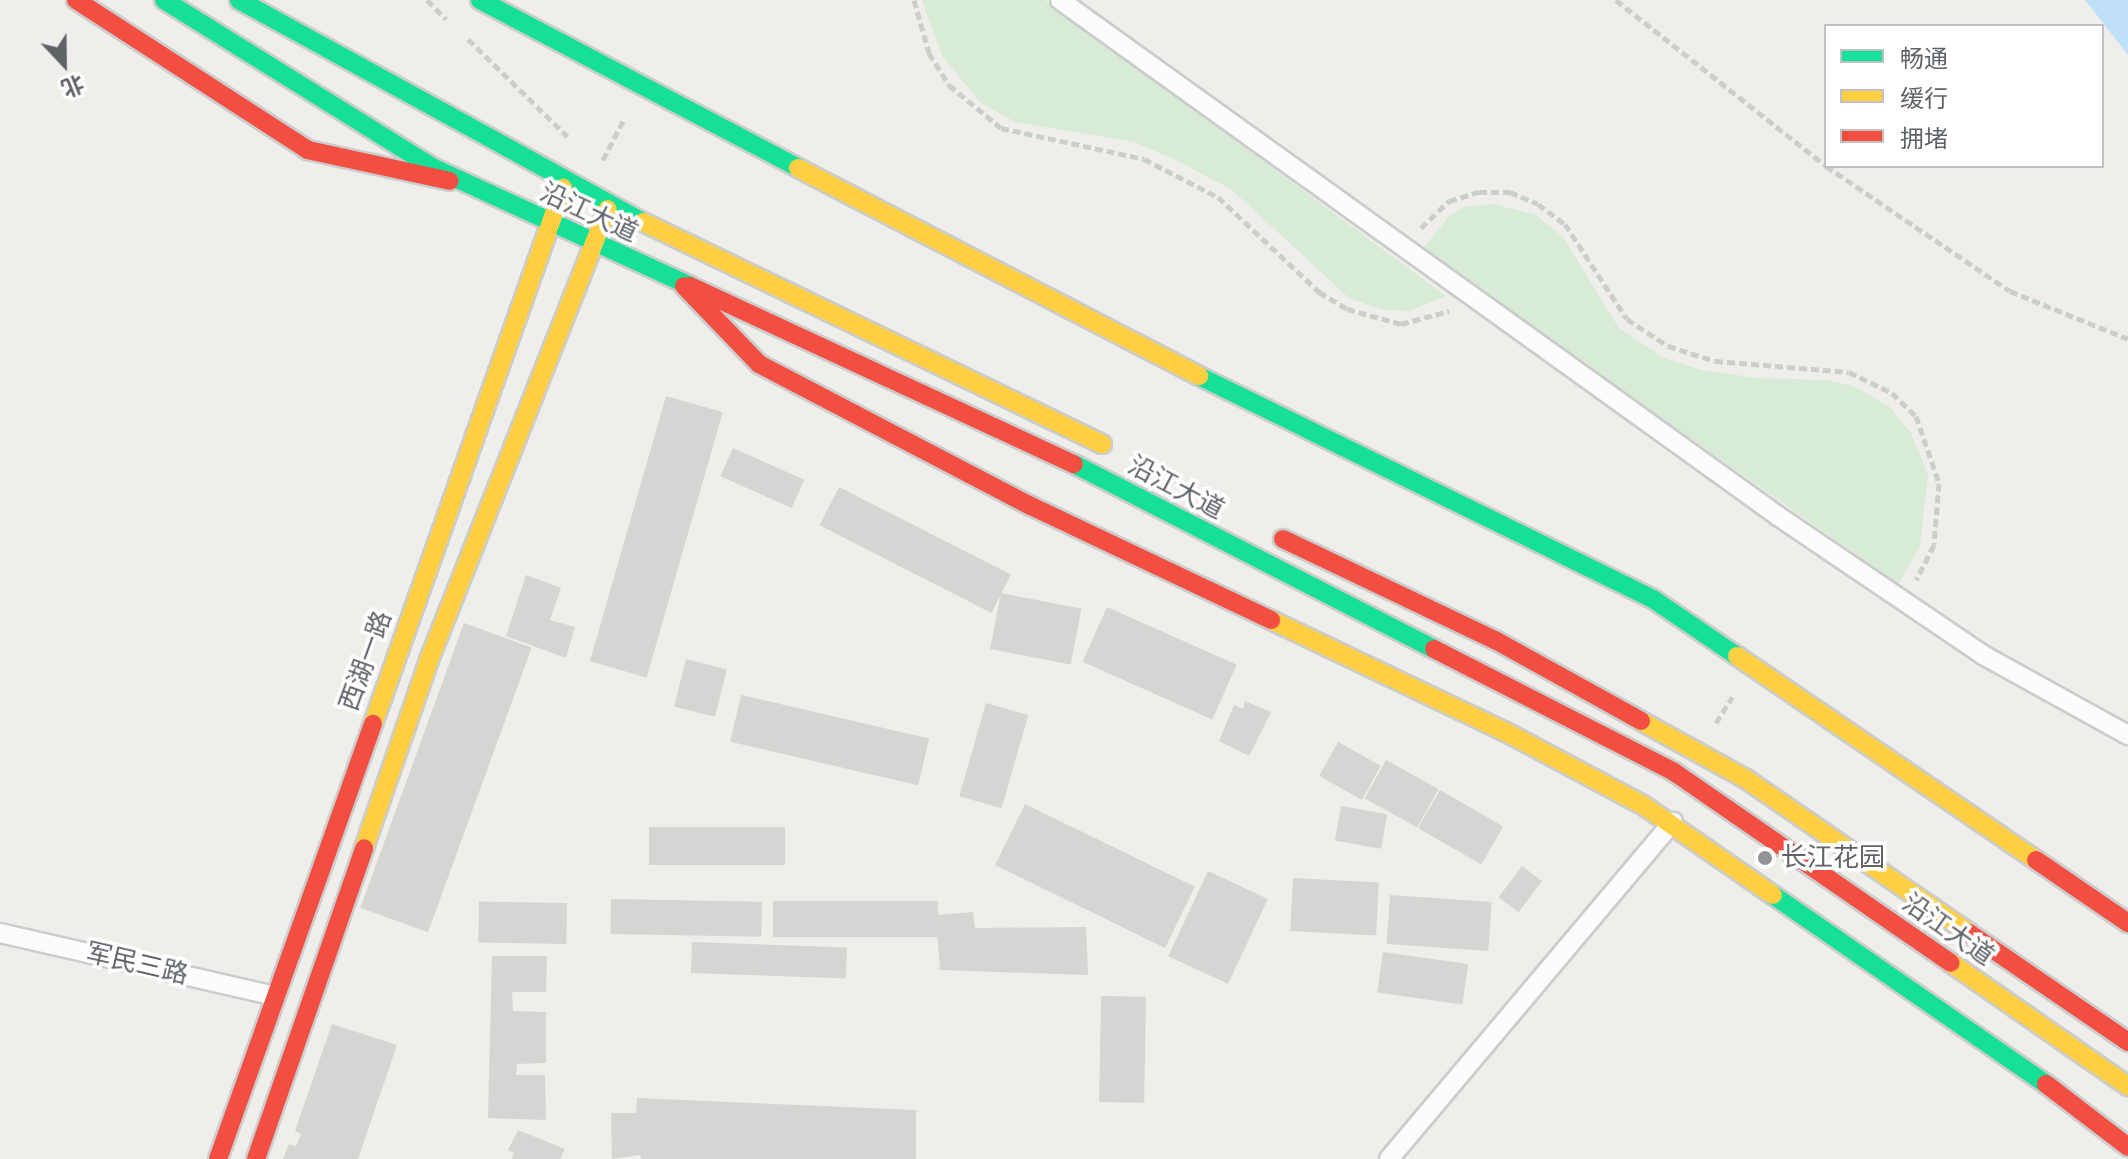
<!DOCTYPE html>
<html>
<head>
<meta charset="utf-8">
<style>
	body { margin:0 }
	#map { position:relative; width:2128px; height:1159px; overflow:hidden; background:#efeeea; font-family:"Space Grotesk","Noto Sans SC",sans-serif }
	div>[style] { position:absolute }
	.green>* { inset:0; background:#d8ebd6 }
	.water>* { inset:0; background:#bfe0f9 }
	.building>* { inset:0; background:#d6d5d3; transform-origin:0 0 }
	.path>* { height:5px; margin-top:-2.5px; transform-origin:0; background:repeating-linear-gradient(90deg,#cacfcc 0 8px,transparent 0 12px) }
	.roads { filter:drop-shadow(2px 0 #cbcccc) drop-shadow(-2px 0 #cbcccc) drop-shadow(0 2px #cbcccc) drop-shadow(0 -2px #cbcccc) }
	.lane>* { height:18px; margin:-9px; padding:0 9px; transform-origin:9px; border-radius:9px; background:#fdfcfc }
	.fast>* { height:18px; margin:-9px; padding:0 9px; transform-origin:9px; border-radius:9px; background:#16e098 }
	.slow>* { height:18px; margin:-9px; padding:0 9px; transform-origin:9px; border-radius:9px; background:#ffcf43 }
	.jam>* { height:18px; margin:-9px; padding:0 9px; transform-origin:9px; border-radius:9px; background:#f24e42 }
	.dots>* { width:22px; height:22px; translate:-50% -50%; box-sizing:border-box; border:4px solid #fff; border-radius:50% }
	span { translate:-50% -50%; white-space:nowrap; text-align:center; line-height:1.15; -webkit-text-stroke:7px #fff; paint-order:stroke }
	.street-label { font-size:26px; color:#5f6368 }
	.poi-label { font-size:26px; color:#5f6368 }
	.left { translate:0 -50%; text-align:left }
	.legend { position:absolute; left:1824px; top:24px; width:280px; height:144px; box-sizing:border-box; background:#fff; border:2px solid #bfc1c3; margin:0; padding:10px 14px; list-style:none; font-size:24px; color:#5f6368 }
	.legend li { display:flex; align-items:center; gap:16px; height:40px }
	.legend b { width:40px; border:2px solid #bfc1c3 }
	.north { position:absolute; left:24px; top:24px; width:80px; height:80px; -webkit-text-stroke:6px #fff; paint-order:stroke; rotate:158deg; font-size:22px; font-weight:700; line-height:32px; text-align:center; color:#5f6368 }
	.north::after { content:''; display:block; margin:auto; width:28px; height:36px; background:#5f6368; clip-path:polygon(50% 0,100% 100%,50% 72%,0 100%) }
</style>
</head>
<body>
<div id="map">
	<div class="green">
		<div style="clip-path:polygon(922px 0,1045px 0,1446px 296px,1409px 311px,1384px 310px,1350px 299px,1232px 190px,1178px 161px,1134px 142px,1015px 122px,981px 103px,942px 56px)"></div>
		<div style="clip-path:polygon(1493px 204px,1536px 215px,1563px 237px,1619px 328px,1664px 358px,1701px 370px,1757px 378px,1826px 380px,1853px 386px,1889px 406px,1911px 433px,1928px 475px,1920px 546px,1898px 584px,1422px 250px,1449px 216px,1464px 207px)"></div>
	</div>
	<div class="water">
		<div style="clip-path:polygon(2085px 0,2128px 0,2128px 55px)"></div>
	</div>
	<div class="building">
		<div style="left:666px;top:396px;width:59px;height:276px;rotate:16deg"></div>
		<div style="left:733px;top:448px;width:78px;height:31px;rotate:24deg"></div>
		<div style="left:839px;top:487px;width:193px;height:43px;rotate:27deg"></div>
		<div style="clip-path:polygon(526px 575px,561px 588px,550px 620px,575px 627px,566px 658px,506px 636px)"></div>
		<div style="left:1001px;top:593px;width:82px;height:57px;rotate:11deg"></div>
		<div style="left:1107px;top:607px;width:142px;height:60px;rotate:24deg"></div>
		<div style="left:464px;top:623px;width:72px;height:303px;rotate:20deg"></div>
		<div style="left:686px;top:659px;width:42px;height:49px;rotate:14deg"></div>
		<div style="left:741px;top:695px;width:193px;height:48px;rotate:13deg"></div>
		<div style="clip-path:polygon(1245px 701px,1271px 712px,1249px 756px,1219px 741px,1234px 705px,1243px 709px)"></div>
		<div style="left:986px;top:703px;width:44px;height:97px;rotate:16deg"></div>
		<div style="left:1338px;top:742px;width:49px;height:39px;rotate:29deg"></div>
		<div style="left:1386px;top:760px;width:60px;height:44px;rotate:29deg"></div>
		<div style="left:1440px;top:790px;width:73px;height:44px;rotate:30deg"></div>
		<div style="left:1025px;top:804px;width:189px;height:68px;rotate:26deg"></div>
		<div style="left:1341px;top:806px;width:47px;height:35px;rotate:10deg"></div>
		<div style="left:649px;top:827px;width:136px;height:38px"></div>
		<div style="left:1522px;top:866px;width:25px;height:39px;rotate:37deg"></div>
		<div style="left:1208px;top:871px;width:66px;height:94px;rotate:25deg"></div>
		<div style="left:1293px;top:878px;width:86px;height:53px;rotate:3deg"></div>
		<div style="left:1390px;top:895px;width:102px;height:49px;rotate:4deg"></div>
		<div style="left:611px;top:899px;width:151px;height:35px;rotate:1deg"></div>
		<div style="left:773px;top:901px;width:165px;height:36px"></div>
		<div style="left:567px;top:903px;width:41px;height:88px;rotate:91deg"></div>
		<div style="clip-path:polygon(973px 912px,975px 928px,1086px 927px,1088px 975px,940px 970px,936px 915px)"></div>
		<div style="left:692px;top:942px;width:155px;height:31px;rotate:2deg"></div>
		<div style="left:1383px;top:952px;width:86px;height:41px;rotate:8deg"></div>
		<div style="clip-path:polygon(492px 956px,547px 956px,546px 992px,512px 992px,513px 1011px,546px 1012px,546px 1063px,517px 1064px,516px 1075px,545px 1075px,546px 1120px,488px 1118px)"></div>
		<div style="left:1101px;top:996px;width:45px;height:106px;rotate:1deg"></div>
		<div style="clip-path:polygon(332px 1024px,397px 1045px,358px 1159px,283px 1159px,289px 1144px,296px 1146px,301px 1134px,295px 1131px)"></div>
		<div style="clip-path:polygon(637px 1098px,916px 1110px,916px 1159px,641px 1159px,640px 1155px,612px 1159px,611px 1113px,636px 1113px)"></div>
		<div style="clip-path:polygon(518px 1130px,565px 1149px,560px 1159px,512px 1159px,514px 1153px,508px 1150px)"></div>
	</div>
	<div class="path">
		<div style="left:427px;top:0;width:27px;rotate:45deg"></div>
		<div style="left:914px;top:0;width:55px;rotate:74.2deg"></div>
		<div style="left:929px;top:53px;width:38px;rotate:58deg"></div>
		<div style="left:949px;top:85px;width:67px;rotate:39.6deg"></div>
		<div style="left:1001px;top:128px;width:146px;rotate:12.2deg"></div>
		<div style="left:1144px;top:159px;width:83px;rotate:27.2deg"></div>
		<div style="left:1218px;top:197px;width:139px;rotate:43.2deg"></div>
		<div style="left:1319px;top:292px;width:33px;rotate:31deg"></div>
		<div style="left:1347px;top:309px;width:56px;rotate:15.5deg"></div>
		<div style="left:1401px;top:324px;width:50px;rotate:-15.2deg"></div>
		<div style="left:1616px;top:0;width:268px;rotate:38.3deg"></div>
		<div style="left:468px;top:39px;width:139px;rotate:44.4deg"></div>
		<div style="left:603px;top:160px;width:46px;rotate:-62.9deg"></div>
		<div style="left:1826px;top:166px;width:222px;rotate:34.2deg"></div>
		<div style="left:2010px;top:291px;width:127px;rotate:22.1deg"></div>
		<div style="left:1421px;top:228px;width:39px;rotate:-44deg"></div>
		<div style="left:1449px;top:201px;width:31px;rotate:-17deg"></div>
		<div style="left:1479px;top:192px;width:31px"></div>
		<div style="left:1510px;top:192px;width:30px;rotate:23deg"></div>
		<div style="left:1538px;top:204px;width:34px;rotate:37deg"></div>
		<div style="left:1565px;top:224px;width:113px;rotate:56.9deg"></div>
		<div style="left:1627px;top:319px;width:49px;rotate:33.4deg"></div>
		<div style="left:1668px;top:346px;width:49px;rotate:17.7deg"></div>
		<div style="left:1715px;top:361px;width:134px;rotate:4.7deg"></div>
		<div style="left:1849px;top:372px;width:48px;rotate:26deg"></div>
		<div style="left:1892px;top:393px;width:33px;rotate:44deg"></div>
		<div style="left:1916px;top:416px;width:71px;rotate:71.1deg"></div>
		<div style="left:1939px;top:483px;width:62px;rotate:94.6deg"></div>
		<div style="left:1934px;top:545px;width:39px;rotate:117deg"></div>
		<div style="left:1716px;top:723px;width:31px;rotate:-58deg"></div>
	</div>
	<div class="roads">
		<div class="lane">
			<div style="left:1060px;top:0;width:884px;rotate:35.7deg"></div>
			<div style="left:1778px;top:516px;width:248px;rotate:34.1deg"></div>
			<div style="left:1983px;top:655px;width:166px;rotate:28.9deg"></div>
			<div style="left:0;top:933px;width:281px;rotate:12.9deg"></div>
			<div style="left:1389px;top:1159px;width:441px;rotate:-49.9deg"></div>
		</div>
		<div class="fast">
			<div style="left:164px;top:0;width:320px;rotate:31.9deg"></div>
			<div style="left:436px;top:169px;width:280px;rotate:24.7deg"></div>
			<div style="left:239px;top:0;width:461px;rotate:28.8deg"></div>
			<div style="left:480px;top:0;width:360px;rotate:27.8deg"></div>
			<div style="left:1199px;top:376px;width:506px;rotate:26.16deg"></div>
			<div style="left:1653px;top:599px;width:102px;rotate:34.2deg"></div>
			<div style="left:1074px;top:464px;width:405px;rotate:27.2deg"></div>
			<div style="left:1773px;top:895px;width:332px;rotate:34.7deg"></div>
		</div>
		<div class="slow">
			<div style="left:798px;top:168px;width:452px;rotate:27.4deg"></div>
			<div style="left:643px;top:222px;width:510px;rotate:25.81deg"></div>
			<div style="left:1271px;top:620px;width:260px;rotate:25.5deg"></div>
			<div style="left:1506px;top:732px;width:155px;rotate:28.1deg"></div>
			<div style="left:1643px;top:805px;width:158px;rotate:34.7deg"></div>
			<div style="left:1737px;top:656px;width:362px;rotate:34.3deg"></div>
			<div style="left:1641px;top:721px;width:120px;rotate:28.9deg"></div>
			<div style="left:1746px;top:779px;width:271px;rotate:34.6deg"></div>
			<div style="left:373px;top:724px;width:569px;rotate:-70.48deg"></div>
			<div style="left:364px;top:848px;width:199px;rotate:-70.9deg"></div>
			<div style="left:429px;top:660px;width:485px;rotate:-68.4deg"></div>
			<div style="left:1951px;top:963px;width:216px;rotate:34.8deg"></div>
		</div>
		<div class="jam">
			<div style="left:76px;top:0;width:276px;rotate:32.9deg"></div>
			<div style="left:308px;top:150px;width:145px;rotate:12.3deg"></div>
			<div style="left:684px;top:286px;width:108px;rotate:46.1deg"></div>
			<div style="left:759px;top:364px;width:307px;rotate:27.6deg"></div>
			<div style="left:1031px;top:506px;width:266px;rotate:25.4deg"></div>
			<div style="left:690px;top:286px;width:423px;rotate:24.9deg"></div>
			<div style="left:1283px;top:539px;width:235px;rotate:25.5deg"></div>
			<div style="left:1495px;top:640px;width:167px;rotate:29deg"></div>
			<div style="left:1434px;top:649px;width:270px;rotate:27.1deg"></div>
			<div style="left:1674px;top:772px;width:336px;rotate:34.6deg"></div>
			<div style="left:2036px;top:860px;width:112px;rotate:34.4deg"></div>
			<div style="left:1969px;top:933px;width:193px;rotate:34.4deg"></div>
			<div style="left:2046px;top:1084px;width:103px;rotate:37.5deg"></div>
			<div style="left:218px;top:1159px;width:462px;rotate:-70.4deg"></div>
			<div style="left:256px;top:1159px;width:329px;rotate:-70.8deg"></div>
		</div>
	</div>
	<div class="dots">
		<div style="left:1765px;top:858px;background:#919496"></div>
	</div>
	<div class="street-label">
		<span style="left:589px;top:213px;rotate:25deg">沿江大道</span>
		<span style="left:1176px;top:488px;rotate:28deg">沿江大道</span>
		<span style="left:366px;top:661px;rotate:-70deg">西湖一路</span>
		<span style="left:1948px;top:930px;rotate:35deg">沿江大道</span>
		<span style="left:137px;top:964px;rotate:13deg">军民三路</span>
	</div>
	<div class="poi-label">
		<span class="left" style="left:1781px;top:858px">长江花园</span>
	</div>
	<ul class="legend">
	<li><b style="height:10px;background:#16e098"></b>畅通</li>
	<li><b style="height:10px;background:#ffcf43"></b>缓行</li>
	<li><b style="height:10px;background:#f24e42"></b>拥堵</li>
	</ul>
	<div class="north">北</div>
</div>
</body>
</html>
